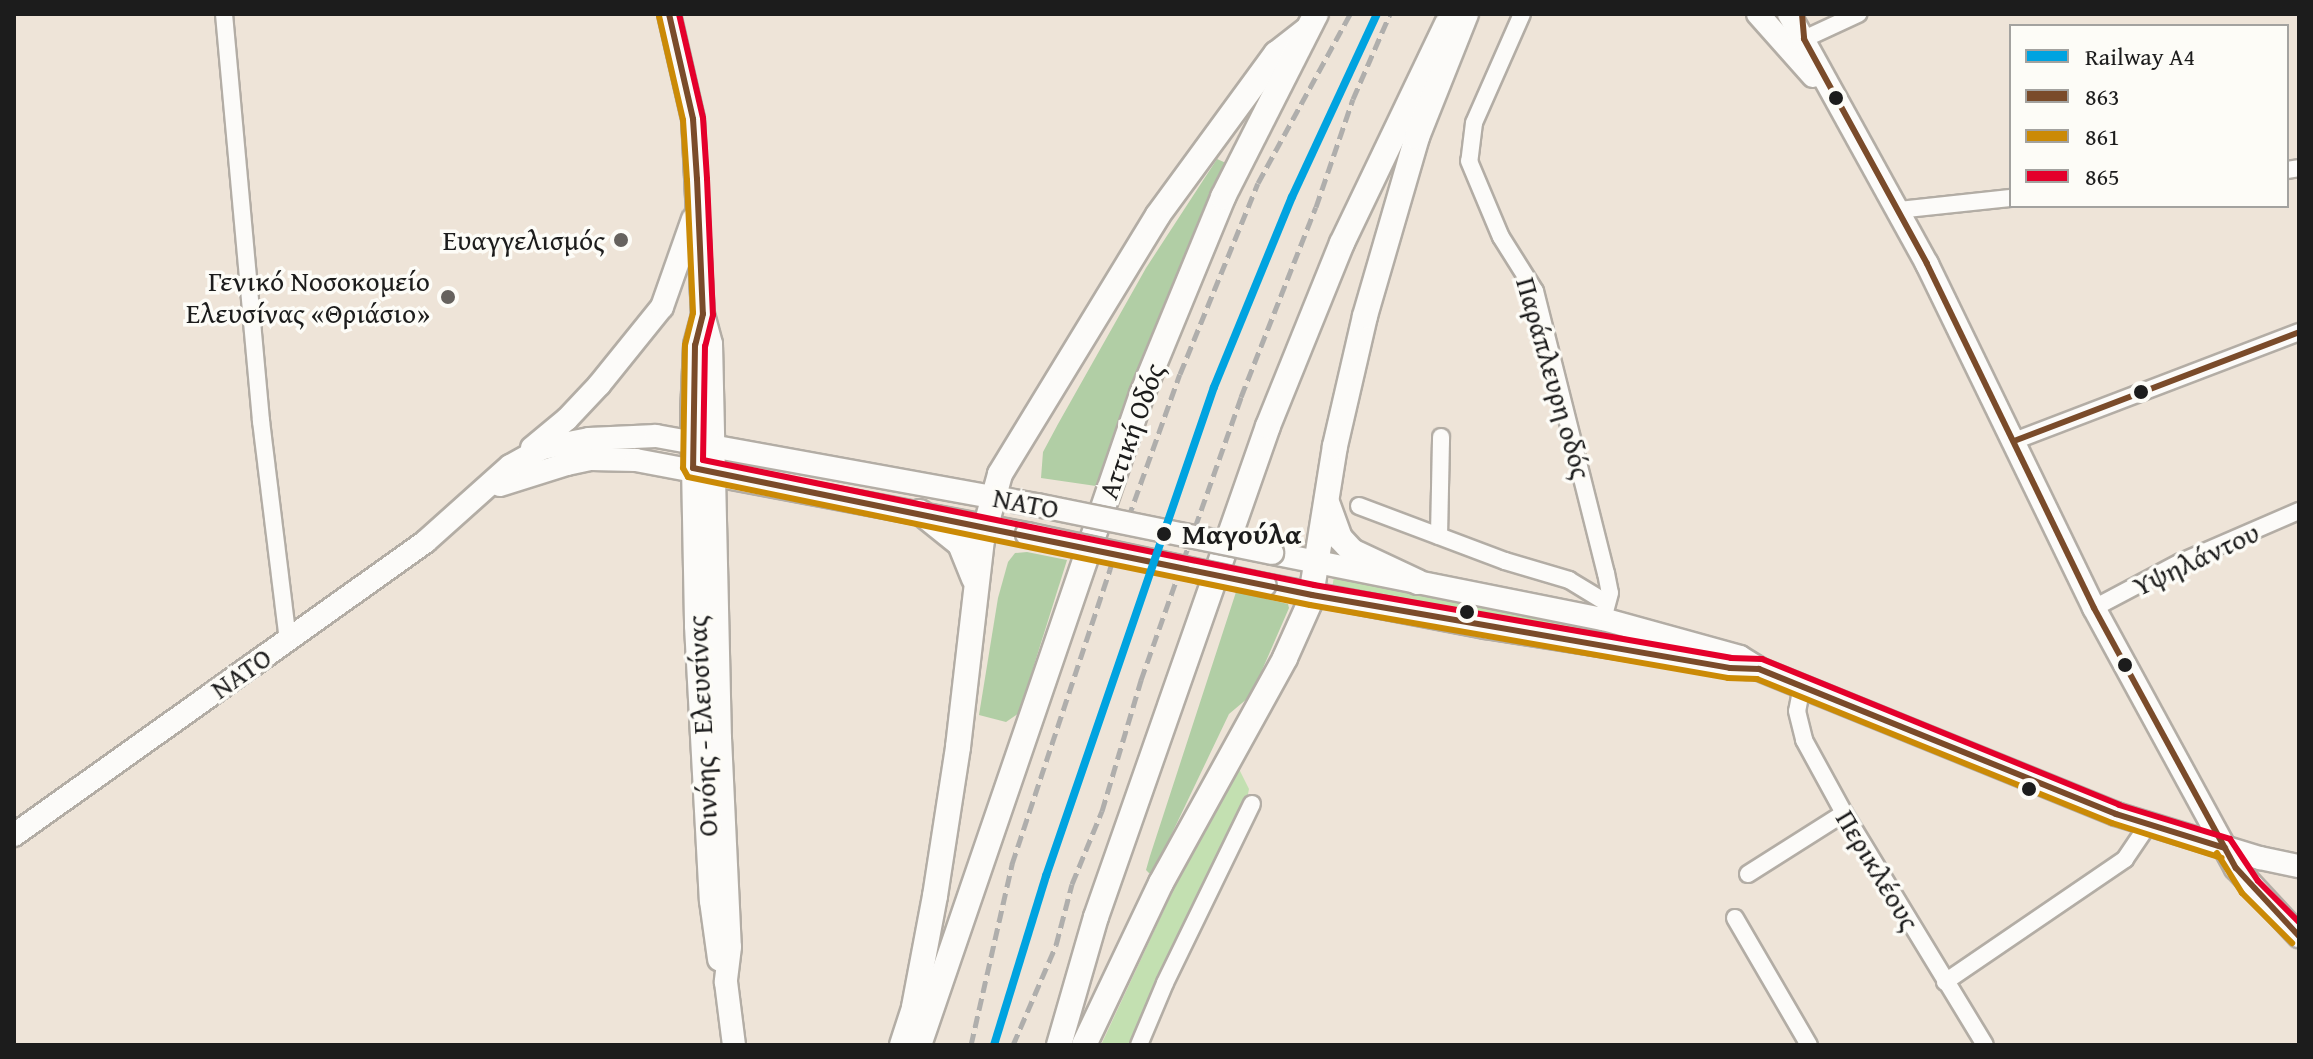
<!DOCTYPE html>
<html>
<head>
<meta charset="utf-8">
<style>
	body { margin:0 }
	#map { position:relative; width:2313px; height:1059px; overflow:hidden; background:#eee4d8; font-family:"Gentium Book Plus",serif }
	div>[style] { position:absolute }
	.green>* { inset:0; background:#c3e0b1 }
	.forest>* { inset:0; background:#b1cea5 }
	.roads { filter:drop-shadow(2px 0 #b3ada5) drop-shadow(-2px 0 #b3ada5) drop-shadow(0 2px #b3ada5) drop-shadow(0 -2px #b3ada5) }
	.minor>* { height:16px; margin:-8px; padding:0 8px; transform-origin:8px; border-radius:8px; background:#fcfbf9 }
	.major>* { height:22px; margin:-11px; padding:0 11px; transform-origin:11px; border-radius:11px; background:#fcfbf9 }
	.highway>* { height:24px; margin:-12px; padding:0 12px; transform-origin:12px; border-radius:12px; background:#fcfbf9 }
	.rail>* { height:5px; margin-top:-2.5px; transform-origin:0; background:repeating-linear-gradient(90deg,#afaeac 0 12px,transparent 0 18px) }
	.bridges { filter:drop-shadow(2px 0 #b3ada5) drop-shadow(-2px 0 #b3ada5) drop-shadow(0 2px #b3ada5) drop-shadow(0 -2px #b3ada5) }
	.major-bridge>* { height:22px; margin:-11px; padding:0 11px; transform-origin:11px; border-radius:11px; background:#fcfbf9 }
	.bus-1>* { height:6px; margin:-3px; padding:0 3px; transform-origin:3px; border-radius:3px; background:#7a4b2a }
	.bus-2>* { height:6px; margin:-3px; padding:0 3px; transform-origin:3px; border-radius:3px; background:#cb8a06 }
	.bus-3>* { height:6px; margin:-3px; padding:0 3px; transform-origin:3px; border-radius:3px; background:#e4002b }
	.rail-1>* { height:8px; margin:-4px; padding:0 4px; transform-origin:4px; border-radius:4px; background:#00a3e0 }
	.dots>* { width:22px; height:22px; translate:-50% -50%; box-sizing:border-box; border:4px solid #fdfcf7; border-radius:50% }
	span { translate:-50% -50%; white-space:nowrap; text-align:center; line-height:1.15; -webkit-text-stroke:7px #fdfcf7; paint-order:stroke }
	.poi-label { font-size:28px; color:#1c1c1c }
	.right { translate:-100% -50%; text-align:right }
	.street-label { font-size:28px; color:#1c1c1c }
	.stop-label { font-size:28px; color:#1c1c1c; font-weight:700 }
	.left { translate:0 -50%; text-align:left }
	.frame { position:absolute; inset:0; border:16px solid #1c1c1c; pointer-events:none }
	.legend { position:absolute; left:2009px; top:24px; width:280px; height:184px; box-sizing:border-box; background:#fdfcf7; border:2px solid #a3a29f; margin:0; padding:10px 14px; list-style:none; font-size:24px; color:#1c1c1c }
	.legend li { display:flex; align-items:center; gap:16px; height:40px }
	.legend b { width:40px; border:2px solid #a3a29f }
</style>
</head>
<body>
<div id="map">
	<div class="green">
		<div style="clip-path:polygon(1334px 577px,1615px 630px,1612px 639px,1332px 588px)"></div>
		<div style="clip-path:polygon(1239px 769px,1249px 789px,1246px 804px,1153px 988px,1131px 1045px,1101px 1045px,1184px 867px)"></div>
	</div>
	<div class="forest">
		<div style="clip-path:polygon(1217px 159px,1226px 163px,1225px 167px,1204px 207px,1096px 486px,1041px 478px,1043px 452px,1058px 424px,1146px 268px)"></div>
		<div style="clip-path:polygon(1027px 552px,1067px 560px,1019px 713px,1006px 722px,979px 715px,998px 598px,1008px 562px,1015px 553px)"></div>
		<div style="clip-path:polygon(1236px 592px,1288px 604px,1289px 608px,1256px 684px,1248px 698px,1229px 714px,1153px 873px,1149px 873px,1146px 870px,1150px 856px)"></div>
	</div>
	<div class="roads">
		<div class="minor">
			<div style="left:224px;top:14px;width:409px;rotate:84.8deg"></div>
			<div style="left:261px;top:421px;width:221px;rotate:83deg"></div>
			<div style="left:1522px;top:14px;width:119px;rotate:113.8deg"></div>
			<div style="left:1474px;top:123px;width:38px;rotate:97deg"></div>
			<div style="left:1469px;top:161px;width:82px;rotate:67.2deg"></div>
			<div style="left:1501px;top:237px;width:64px;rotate:57.8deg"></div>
			<div style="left:1535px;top:291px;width:291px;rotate:75.9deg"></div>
			<div style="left:1606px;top:573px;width:20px;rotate:79deg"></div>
			<div style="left:1610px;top:593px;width:27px;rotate:105deg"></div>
			<div style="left:1804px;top:39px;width:60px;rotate:-24.8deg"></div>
			<div style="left:2287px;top:170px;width:12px;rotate:-9deg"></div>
			<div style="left:1898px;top:210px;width:114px;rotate:-6.1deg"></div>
			<div style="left:2014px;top:441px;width:305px;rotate:-20.9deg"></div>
			<div style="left:1359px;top:506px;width:156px;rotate:20.6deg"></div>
			<div style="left:1505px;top:561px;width:67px;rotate:16.5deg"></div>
			<div style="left:1569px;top:580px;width:44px;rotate:31.2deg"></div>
			<div style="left:1439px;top:536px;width:99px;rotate:-88.8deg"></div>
			<div style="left:2094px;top:608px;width:98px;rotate:-27.9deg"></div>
			<div style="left:2181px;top:562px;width:129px;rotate:-23.4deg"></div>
			<div style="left:1802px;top:686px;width:25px;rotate:101deg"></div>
			<div style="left:1797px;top:711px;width:30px;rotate:76deg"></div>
			<div style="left:1804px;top:740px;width:83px;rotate:61.3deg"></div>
			<div style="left:1844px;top:813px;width:271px;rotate:58.7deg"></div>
			<div style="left:1748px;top:874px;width:114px;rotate:-32.4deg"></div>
			<div style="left:1735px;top:918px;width:147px;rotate:59.8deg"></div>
			<div style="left:1945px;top:982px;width:218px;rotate:-34.3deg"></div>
			<div style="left:2125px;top:859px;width:41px;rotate:-55.9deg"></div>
			<div style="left:1139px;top:1045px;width:67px;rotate:-67.2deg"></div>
			<div style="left:1165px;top:983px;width:199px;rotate:-64.1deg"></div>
		</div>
		<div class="major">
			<div style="left:669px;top:14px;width:108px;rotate:77.1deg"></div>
			<div style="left:693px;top:119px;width:195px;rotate:87.1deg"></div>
			<div style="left:703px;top:314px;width:31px;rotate:75deg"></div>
			<div style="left:711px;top:344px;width:394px;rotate:88.7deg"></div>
			<div style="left:720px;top:738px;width:209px;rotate:87.3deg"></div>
			<div style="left:730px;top:947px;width:35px;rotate:97deg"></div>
			<div style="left:726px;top:982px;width:64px;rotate:82.8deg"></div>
			<div style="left:1758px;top:14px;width:83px;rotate:48.4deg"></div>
			<div style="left:1789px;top:14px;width:286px;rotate:61.1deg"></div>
			<div style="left:1927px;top:264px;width:382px;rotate:64.1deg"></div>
			<div style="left:2094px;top:608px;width:296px;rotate:61.4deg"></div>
			<div style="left:2236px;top:868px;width:93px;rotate:47.2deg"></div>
			<div style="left:703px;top:315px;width:31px;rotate:105deg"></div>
			<div style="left:695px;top:345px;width:68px;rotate:92.5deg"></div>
			<div style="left:692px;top:413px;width:213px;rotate:88.9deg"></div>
			<div style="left:696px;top:626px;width:275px;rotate:86.9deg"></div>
			<div style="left:711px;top:901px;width:59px;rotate:82.1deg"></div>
			<div style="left:532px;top:448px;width:45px;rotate:-39.6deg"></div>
			<div style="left:567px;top:419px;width:47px;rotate:-46.7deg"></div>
			<div style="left:599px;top:385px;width:100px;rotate:-51.1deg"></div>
			<div style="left:662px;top:307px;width:93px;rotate:-70.6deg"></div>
			<div style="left:500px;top:485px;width:70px;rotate:-17.4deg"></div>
			<div style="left:567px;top:464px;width:25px;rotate:-12deg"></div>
			<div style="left:591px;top:459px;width:45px;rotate:1.3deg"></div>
			<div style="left:636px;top:460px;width:398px;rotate:10.7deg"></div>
			<div style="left:1272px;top:553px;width:338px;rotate:11.3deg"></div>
			<div style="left:1603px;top:619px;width:142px;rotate:15.5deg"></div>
			<div style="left:1740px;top:657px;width:22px;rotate:32deg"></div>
			<div style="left:1759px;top:669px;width:385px;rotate:22.1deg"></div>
			<div style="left:2116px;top:814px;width:151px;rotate:17deg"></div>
			<div style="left:2260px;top:858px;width:40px;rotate:12deg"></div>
			<div style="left:1265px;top:585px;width:225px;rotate:10.8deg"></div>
			<div style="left:1486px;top:627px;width:262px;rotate:9deg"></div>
			<div style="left:14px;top:835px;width:505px;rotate:-35.48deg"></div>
			<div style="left:425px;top:542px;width:114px;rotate:-41.8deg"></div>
			<div style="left:510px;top:466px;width:38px;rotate:-29deg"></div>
			<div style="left:543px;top:448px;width:47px;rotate:-11.1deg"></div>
			<div style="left:589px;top:439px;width:67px;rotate:-2.6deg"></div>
			<div style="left:656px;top:436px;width:387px;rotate:10.3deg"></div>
		</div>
		<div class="highway">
			<div style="left:1328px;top:505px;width:35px;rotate:70deg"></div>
			<div style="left:1340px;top:538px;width:18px;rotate:47deg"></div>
			<div style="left:1352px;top:551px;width:73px;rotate:25.2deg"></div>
			<div style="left:920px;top:512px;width:51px;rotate:38.7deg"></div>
			<div style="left:960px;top:544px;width:37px;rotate:68deg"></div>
			<div style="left:902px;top:1045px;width:40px;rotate:-72deg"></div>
			<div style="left:914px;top:1007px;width:113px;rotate:-79.3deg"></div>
			<div style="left:935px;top:896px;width:151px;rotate:-81.2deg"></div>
			<div style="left:958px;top:747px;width:208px;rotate:-83.4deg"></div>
			<div style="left:982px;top:540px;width:68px;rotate:-74.7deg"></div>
			<div style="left:1000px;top:474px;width:303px;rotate:-58.6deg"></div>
			<div style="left:1158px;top:215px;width:200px;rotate:-53.8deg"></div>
			<div style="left:1276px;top:54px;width:39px;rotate:-38deg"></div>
			<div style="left:919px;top:1045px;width:688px;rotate:-71.09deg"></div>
			<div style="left:1142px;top:394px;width:213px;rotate:-67.6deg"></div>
			<div style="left:1223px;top:197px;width:205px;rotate:-63.1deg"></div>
			<div style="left:1059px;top:1045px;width:133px;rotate:-73.9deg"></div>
			<div style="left:1096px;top:917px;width:520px;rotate:-70.69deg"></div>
			<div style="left:1268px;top:426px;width:197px;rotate:-68deg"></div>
			<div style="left:1342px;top:243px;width:243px;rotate:-64.4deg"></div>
			<div style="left:1084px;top:1045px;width:179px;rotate:-64.6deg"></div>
			<div style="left:1161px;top:883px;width:257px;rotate:-61.1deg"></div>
			<div style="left:1285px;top:658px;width:61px;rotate:-65.9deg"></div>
			<div style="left:1310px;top:602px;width:158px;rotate:-80.9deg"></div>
			<div style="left:1335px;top:446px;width:133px;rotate:-77deg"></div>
			<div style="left:1365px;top:316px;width:186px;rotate:-73.8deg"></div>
			<div style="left:1417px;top:137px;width:132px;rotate:-68.3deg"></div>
		</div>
	</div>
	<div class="rail">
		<div style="left:971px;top:1045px;width:186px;rotate:-77.2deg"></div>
		<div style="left:1012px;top:864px;width:311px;rotate:-71.6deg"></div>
		<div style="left:1110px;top:569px;width:207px;rotate:-70.3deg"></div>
		<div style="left:1180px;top:374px;width:206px;rotate:-67.8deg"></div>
		<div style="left:1258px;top:183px;width:192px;rotate:-61.4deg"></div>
		<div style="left:1013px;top:1045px;width:109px;rotate:-66.7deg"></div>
		<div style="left:1056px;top:945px;width:63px;rotate:-75.3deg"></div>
		<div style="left:1072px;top:884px;width:79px;rotate:-67.7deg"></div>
		<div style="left:1102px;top:811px;width:137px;rotate:-73.4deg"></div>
		<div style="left:1141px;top:680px;width:300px;rotate:-70.5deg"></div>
		<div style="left:1241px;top:397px;width:204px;rotate:-68.5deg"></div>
		<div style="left:1316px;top:207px;width:114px;rotate:-71.1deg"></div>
		<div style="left:1353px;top:99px;width:93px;rotate:-66.5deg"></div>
	</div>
	<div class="bridges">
		<div class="major-bridge">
			<div style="left:1037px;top:505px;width:240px;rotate:11.5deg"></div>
			<div style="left:1027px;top:534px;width:243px;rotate:12.1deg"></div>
		</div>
	</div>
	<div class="bus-1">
		<div style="left:669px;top:14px;width:108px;rotate:77.1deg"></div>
		<div style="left:693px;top:119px;width:60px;rotate:86.2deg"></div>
		<div style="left:697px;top:179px;width:135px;rotate:87.5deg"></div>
		<div style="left:703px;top:314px;width:32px;rotate:104deg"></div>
		<div style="left:695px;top:345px;width:123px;rotate:90.9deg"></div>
		<div style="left:693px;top:468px;width:632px;rotate:11.59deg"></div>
		<div style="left:1312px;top:595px;width:424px;rotate:9.9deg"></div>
		<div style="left:1730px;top:668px;width:29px;rotate:2deg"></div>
		<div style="left:1759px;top:669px;width:385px;rotate:22.1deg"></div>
		<div style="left:2116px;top:814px;width:114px;rotate:17.3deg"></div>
		<div style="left:1802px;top:14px;width:25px;rotate:85deg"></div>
		<div style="left:1804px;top:39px;width:256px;rotate:61.3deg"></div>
		<div style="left:1927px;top:264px;width:382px;rotate:64.1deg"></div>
		<div style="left:2094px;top:608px;width:296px;rotate:61.4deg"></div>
		<div style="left:2236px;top:868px;width:93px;rotate:47.2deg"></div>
		<div style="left:2014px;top:441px;width:305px;rotate:-20.9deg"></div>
	</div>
	<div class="bus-2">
		<div style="left:659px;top:16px;width:107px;rotate:77deg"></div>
		<div style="left:683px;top:120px;width:60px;rotate:86.2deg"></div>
		<div style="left:687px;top:180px;width:133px;rotate:87.4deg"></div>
		<div style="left:693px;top:313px;width:33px;rotate:104deg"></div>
		<div style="left:685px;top:345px;width:123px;rotate:90.9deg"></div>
		<div style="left:683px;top:468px;width:10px;rotate:61deg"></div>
		<div style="left:688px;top:477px;width:635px;rotate:11.63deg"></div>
		<div style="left:1310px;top:605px;width:424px;rotate:9.9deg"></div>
		<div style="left:1728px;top:678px;width:29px;rotate:2deg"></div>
		<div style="left:1757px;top:679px;width:383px;rotate:22.1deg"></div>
		<div style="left:2112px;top:823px;width:115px;rotate:17.7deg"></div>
		<div style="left:2217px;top:853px;width:47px;rotate:58deg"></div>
		<div style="left:2242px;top:893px;width:71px;rotate:45deg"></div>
	</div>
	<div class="bus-3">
		<div style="left:679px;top:14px;width:107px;rotate:77deg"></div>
		<div style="left:703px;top:118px;width:61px;rotate:86.2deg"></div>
		<div style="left:707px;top:179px;width:136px;rotate:87.5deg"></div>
		<div style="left:713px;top:315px;width:32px;rotate:104deg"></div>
		<div style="left:705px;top:346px;width:114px;rotate:91deg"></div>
		<div style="left:703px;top:460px;width:624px;rotate:11.56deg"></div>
		<div style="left:1314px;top:585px;width:423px;rotate:9.9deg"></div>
		<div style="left:1731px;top:658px;width:31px;rotate:2deg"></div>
		<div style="left:1762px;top:659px;width:386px;rotate:22.2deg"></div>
		<div style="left:2119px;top:805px;width:116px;rotate:17deg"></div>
		<div style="left:2230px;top:839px;width:50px;rotate:56.3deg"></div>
		<div style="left:2258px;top:881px;width:58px;rotate:45deg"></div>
	</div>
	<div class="rail-1">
		<div style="left:994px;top:1045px;width:177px;rotate:-72.9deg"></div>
		<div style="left:1046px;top:876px;width:517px;rotate:-71.04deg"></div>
		<div style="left:1214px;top:387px;width:205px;rotate:-67.7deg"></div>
		<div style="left:1292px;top:197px;width:202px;rotate:-65.1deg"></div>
	</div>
	<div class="dots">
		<div style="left:1836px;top:98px;background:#1c1c1c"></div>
		<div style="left:621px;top:240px;background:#66625e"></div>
		<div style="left:448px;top:297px;background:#66625e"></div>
		<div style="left:2141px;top:392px;background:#1c1c1c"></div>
		<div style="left:1164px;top:534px;background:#1c1c1c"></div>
		<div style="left:1467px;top:612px;background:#1c1c1c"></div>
		<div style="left:2125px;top:665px;background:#1c1c1c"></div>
		<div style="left:2029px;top:789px;background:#1c1c1c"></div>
	</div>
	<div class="poi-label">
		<span class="right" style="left:605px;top:240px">Ευαγγελισμός</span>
		<span class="right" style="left:430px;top:297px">Γενικό Νοσοκομείο<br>Ελευσίνας «Θριάσιο»</span>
	</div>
	<div class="street-label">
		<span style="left:1554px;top:378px;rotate:74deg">Παράπλευρη οδός</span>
		<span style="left:1131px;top:431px;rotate:-70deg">Αττική Οδός</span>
		<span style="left:1026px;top:503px;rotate:11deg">ΝΑΤΟ</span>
		<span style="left:2196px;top:559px;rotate:-25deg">Υψηλάντου</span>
		<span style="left:241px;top:673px;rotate:-35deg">ΝΑΤΟ</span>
		<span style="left:702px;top:726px;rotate:-93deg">Οινόης - Ελευσίνας</span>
		<span style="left:1878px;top:870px;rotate:59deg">Περικλέους</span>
	</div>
	<div class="stop-label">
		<span class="left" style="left:1182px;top:534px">Μαγούλα</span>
	</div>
	<div class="frame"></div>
	<ul class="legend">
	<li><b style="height:10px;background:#00a3e0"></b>Railway A4</li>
	<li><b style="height:10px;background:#7a4b2a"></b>863</li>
	<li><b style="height:10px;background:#cb8a06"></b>861</li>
	<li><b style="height:10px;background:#e4002b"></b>865</li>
	</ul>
</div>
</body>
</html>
